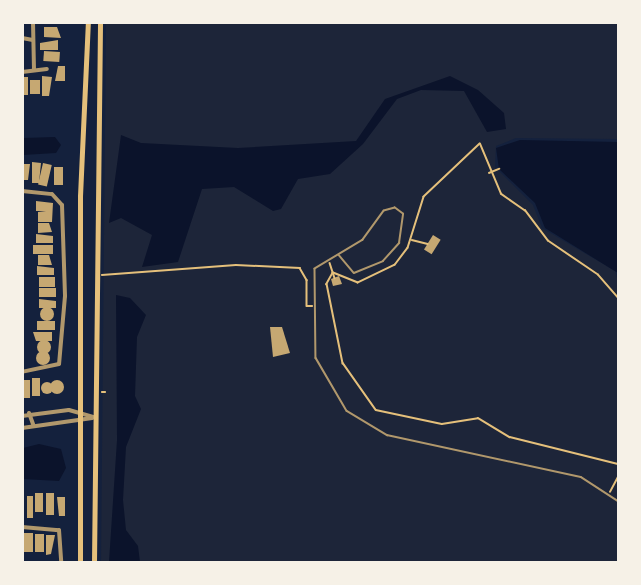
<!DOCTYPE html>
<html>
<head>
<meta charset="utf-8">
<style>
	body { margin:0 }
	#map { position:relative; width:641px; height:585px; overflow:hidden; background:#14213d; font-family:"Zilla Slab",serif }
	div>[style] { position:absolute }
	.green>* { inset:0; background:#1d2539 }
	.water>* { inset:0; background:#0b132b }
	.building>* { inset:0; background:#c6a872; transform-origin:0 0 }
	.round { border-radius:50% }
	.path>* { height:1.5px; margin:-0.75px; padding:0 0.75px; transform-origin:0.75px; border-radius:0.75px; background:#e5c07b }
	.service>* { height:1.5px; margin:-0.75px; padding:0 0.75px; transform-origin:0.75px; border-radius:0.75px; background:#b1986c }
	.minor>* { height:4px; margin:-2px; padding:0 2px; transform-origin:2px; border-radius:2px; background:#b1986c }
	.secondary>* { height:5px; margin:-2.5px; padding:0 2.5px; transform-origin:2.5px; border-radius:2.5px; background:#e5c07b }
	span { translate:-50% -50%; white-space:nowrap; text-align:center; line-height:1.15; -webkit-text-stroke:6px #f6f1e7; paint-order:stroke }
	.frame { position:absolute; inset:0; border:24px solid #f6f1e7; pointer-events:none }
</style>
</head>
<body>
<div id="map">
	<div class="green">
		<div style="clip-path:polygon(106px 23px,618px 23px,618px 139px,516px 138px,496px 146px,495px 167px,533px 205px,542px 228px,615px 271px,618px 281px,618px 562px,101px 562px)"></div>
	</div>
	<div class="water">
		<div style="clip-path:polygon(450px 76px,478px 90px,504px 113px,506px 129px,487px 132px,464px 91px,421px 90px,397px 99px,363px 144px,330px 174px,298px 179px,281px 209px,273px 211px,234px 187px,202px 189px,178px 262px,142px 267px,152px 235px,121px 218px,109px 223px,121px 135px,141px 143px,238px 148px,356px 141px,385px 99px)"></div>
		<div style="clip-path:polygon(55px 137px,61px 145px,56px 153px,23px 155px,23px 138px)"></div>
		<div style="clip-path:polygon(520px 140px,618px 142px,618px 273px,545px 228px,535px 203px,499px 169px,496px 148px)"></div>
		<div style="clip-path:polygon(116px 295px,130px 298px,146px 315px,137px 337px,135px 396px,141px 409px,126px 447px,123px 500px,126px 530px,138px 546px,140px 562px,109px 562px,117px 440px)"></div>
		<div style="clip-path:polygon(39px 444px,61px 449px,66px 468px,59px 481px,23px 479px,23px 448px)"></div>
	</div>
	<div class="building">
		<div style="clip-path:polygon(44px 27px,57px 27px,61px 38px,44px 37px)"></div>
		<div style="clip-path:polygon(58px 40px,58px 50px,40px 50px,40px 43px)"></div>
		<div style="left:44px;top:51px;width:16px;height:10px;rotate:4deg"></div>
		<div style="clip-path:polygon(58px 66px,65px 66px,65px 81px,55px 81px)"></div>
		<div style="clip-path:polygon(42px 76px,52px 77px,49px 96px,42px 96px)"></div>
		<div style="left:22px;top:77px;width:6px;height:18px"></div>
		<div style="left:30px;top:80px;width:10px;height:14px"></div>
		<div style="clip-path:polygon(32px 162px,41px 163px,39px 183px,32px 183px)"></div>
		<div style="left:43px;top:163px;width:9px;height:22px;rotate:13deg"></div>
		<div style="clip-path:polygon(22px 164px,30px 164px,28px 180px,22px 180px)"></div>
		<div style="left:54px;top:167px;width:9px;height:18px"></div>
		<div style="clip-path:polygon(36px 201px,53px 203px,52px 222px,38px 222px,38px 212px,46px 211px,36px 211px)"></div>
		<div style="clip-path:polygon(38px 223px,49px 223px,52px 232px,38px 233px)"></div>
		<div style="clip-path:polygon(36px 234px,53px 236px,53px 243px,36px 243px)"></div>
		<div style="left:433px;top:235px;width:9px;height:17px;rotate:32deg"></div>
		<div style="left:33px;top:245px;width:20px;height:9px"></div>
		<div style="clip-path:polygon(38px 255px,49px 255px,52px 265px,38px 265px)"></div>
		<div style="clip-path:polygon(37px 266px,54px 268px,54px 275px,37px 275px)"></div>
		<div style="clip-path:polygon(339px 276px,342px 284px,333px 286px,331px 279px)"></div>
		<div style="left:55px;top:277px;width:10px;height:16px;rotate:90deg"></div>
		<div style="left:39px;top:288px;width:17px;height:9px"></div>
		<div style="clip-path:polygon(39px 299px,56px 301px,56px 308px,39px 308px)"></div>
		<div class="round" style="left:40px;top:307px;width:14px;height:14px"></div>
		<div style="left:37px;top:321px;width:18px;height:9px"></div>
		<div style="clip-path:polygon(270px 327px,282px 327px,290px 353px,273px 357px)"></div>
		<div style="clip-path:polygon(33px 332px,52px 332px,52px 341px,36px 341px)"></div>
		<div class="round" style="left:37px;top:340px;width:14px;height:14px"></div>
		<div class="round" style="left:36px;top:351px;width:14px;height:14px"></div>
		<div style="left:32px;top:378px;width:8px;height:18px"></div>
		<div style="left:23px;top:380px;width:7px;height:18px"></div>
		<div class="round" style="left:50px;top:380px;width:14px;height:14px"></div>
		<div class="round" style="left:41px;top:382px;width:12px;height:12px"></div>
		<div style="left:35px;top:493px;width:8px;height:19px"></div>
		<div style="left:46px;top:493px;width:8px;height:22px"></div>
		<div style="left:27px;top:496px;width:6px;height:22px"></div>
		<div style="clip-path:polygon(57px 497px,65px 497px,65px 516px,59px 516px)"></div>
		<div style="left:24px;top:533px;width:9px;height:19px"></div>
		<div style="left:35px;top:534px;width:9px;height:18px"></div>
		<div style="clip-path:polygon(46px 535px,55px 535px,51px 554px,46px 555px)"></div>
	</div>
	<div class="path">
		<div style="left:489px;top:173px;width:11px;rotate:-22deg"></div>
		<div style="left:412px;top:240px;width:16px;rotate:14deg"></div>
		<div style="left:330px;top:263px;width:16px;rotate:72deg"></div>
		<div style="left:102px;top:275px;width:134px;rotate:-4.3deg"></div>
		<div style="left:236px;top:265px;width:64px;rotate:2.7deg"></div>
		<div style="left:300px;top:268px;width:14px;rotate:60deg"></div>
		<div style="left:307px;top:280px;width:26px;rotate:90deg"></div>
		<div style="left:307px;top:306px;width:5px"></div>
		<div style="left:618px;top:298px;width:30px;rotate:-131deg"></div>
		<div style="left:598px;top:275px;width:60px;rotate:-145.8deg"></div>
		<div style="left:548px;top:241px;width:38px;rotate:-127deg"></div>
		<div style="left:525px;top:211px;width:29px;rotate:-145deg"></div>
		<div style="left:501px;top:194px;width:54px;rotate:-112.8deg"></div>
		<div style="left:480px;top:144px;width:77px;rotate:136.6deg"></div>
		<div style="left:424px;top:197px;width:53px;rotate:107.4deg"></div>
		<div style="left:408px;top:248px;width:21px;rotate:127deg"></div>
		<div style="left:395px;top:265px;width:41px;rotate:154.1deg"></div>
		<div style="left:358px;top:283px;width:27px;rotate:-158deg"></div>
		<div style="left:333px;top:273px;width:13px;rotate:119deg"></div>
		<div style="left:327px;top:284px;width:81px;rotate:78.6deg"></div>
		<div style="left:343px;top:363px;width:57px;rotate:54.9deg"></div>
		<div style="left:376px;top:410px;width:67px;rotate:12deg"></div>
		<div style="left:442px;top:424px;width:36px;rotate:-9deg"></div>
		<div style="left:478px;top:418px;width:37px;rotate:31deg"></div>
		<div style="left:510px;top:437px;width:111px;rotate:14deg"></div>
		<div style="left:102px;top:392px;width:3px"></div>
		<div style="left:610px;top:492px;width:17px;rotate:-62deg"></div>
	</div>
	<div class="service">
		<div style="left:339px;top:255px;width:23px;rotate:50deg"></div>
		<div style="left:354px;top:273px;width:31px;rotate:-22deg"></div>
		<div style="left:383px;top:261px;width:24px;rotate:-48deg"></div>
		<div style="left:399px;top:243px;width:29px;rotate:-82deg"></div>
		<div style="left:403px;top:214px;width:10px;rotate:-143deg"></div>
		<div style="left:395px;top:208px;width:11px;rotate:165deg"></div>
		<div style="left:384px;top:211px;width:36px;rotate:126deg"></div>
		<div style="left:363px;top:240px;width:56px;rotate:148.9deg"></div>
		<div style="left:315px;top:269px;width:89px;rotate:89.4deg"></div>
		<div style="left:316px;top:358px;width:61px;rotate:59.7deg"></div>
		<div style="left:347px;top:411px;width:47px;rotate:31deg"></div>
		<div style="left:387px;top:435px;width:198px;rotate:12.2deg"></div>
		<div style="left:581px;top:477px;width:44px;rotate:33deg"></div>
	</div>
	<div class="minor">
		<div style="left:33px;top:22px;width:48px;rotate:88.8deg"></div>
		<div style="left:22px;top:38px;width:11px;rotate:10deg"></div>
		<div style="left:22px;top:72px;width:25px;rotate:-7deg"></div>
		<div style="left:22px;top:191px;width:30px;rotate:6deg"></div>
		<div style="left:52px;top:194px;width:15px;rotate:48deg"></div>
		<div style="left:62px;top:205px;width:91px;rotate:88.1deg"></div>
		<div style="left:65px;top:296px;width:68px;rotate:95deg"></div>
		<div style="left:59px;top:364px;width:38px;rotate:168deg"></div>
		<div style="left:29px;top:413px;width:12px;rotate:70deg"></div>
		<div style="left:22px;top:416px;width:47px;rotate:-7.3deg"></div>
		<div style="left:69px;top:410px;width:26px;rotate:16deg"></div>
		<div style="left:22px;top:428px;width:71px;rotate:-8.1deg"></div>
		<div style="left:22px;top:527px;width:37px;rotate:5deg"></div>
		<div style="left:59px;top:530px;width:32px;rotate:86deg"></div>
	</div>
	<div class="secondary">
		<div style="left:80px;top:562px;width:366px;rotate:-90deg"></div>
		<div style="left:80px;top:196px;width:174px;rotate:-87.4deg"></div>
		<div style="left:94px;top:562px;width:540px;rotate:-89.36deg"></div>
	</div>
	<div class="frame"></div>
</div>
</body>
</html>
